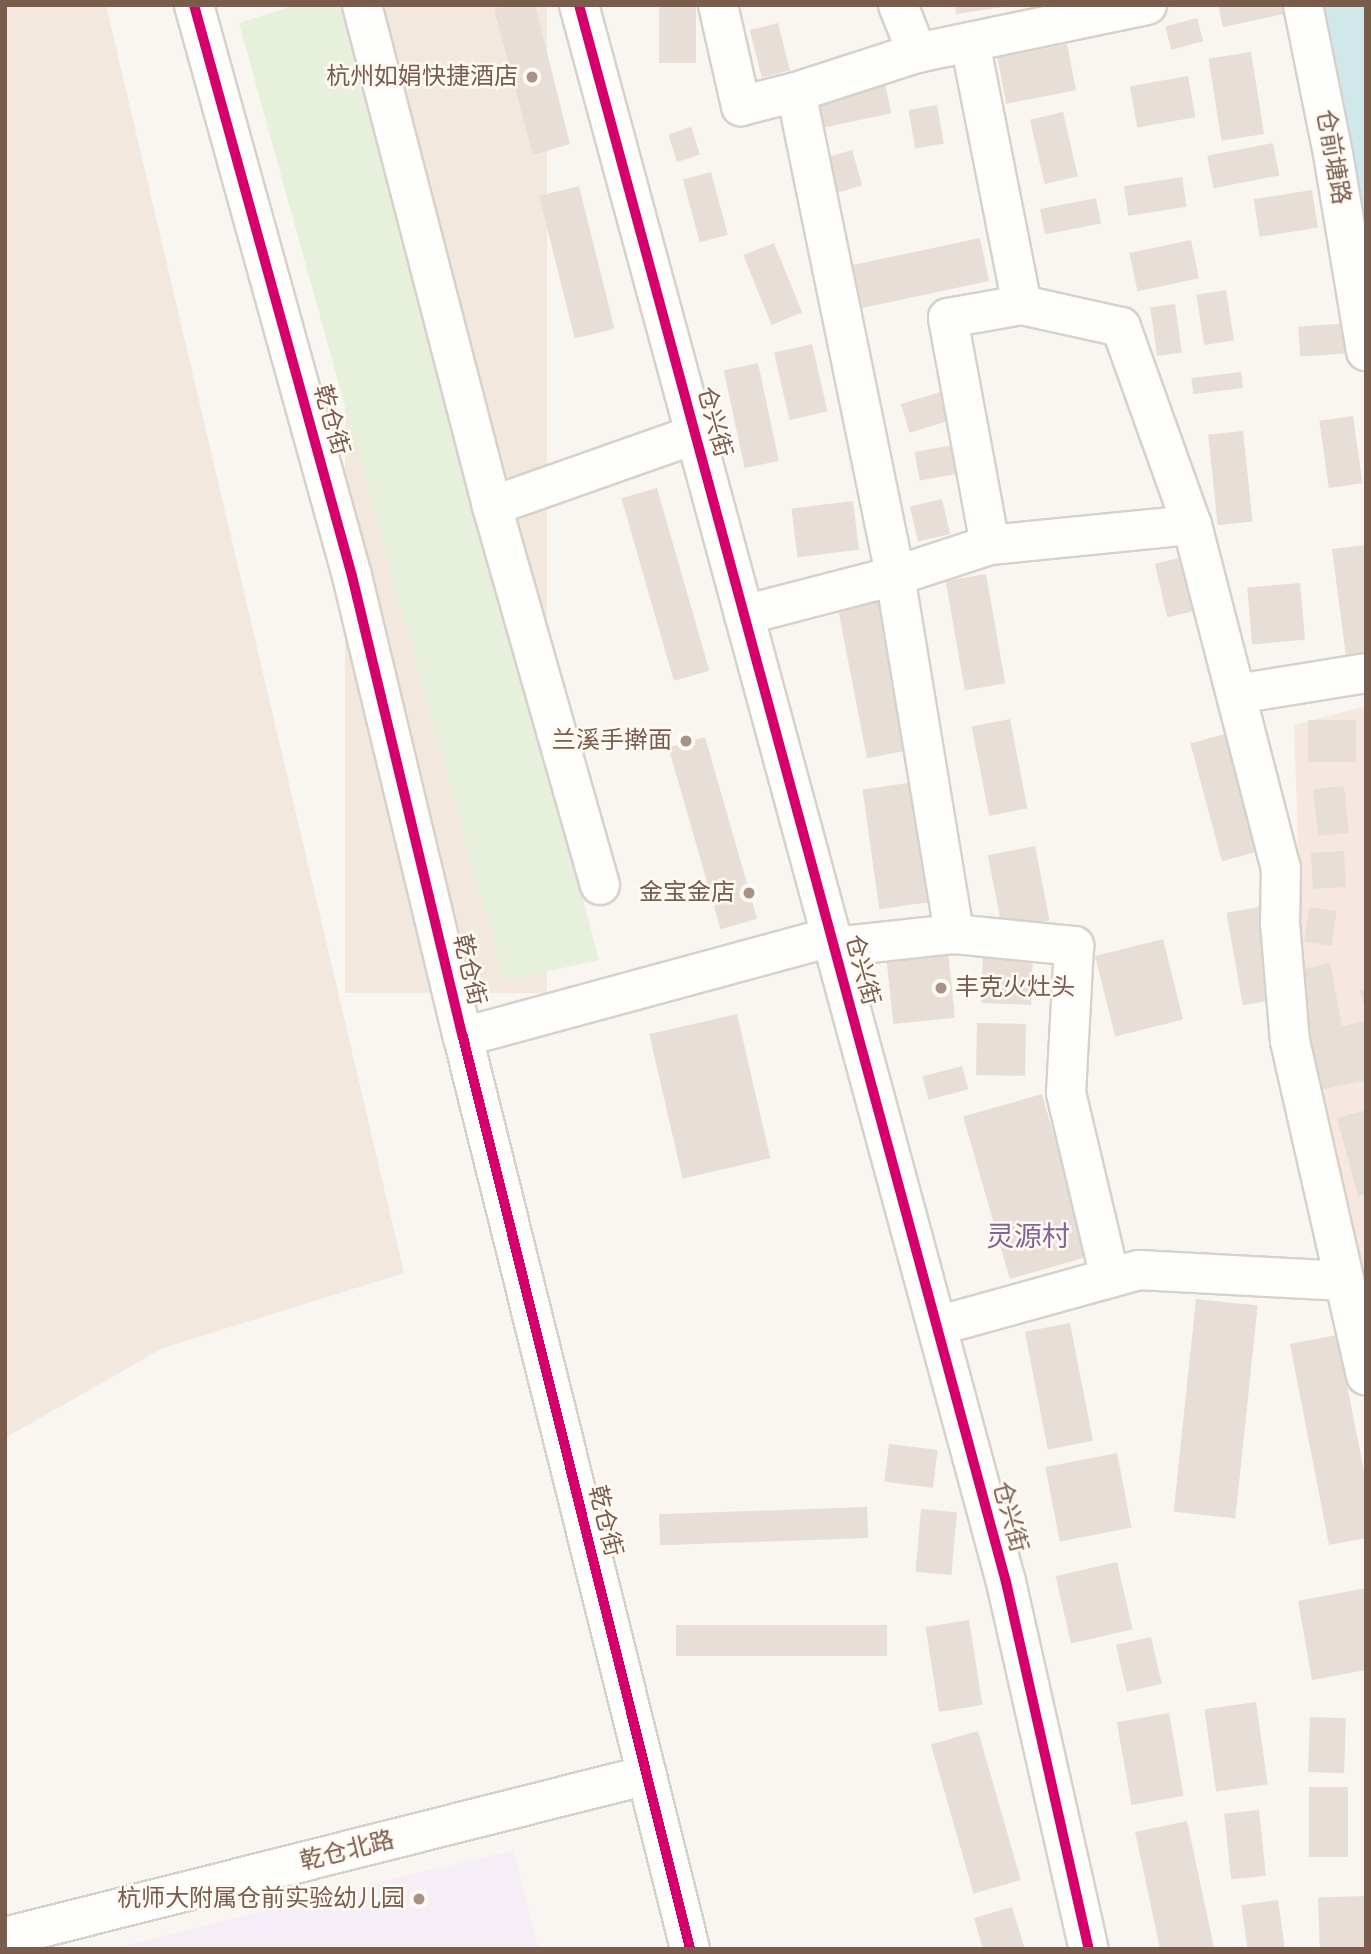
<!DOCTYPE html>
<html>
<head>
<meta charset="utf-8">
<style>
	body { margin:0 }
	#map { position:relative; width:1371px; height:1954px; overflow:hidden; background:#f9f5f0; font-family:Karla,"Noto Sans SC",sans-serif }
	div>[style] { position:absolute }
	.residential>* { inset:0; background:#f2e8de; transform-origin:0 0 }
	.commercial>* { inset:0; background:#f6e8e1 }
	.education>* { inset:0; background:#f6eef6 }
	.green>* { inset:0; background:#e7f0db }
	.water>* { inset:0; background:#d0e8ea }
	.building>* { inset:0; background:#e6ded7; transform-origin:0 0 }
	.roads { filter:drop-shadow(2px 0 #d7d1cb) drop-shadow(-2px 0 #d7d1cb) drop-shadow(0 2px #d7d1cb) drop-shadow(0 -2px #d7d1cb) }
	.minor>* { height:38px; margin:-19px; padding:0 19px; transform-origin:19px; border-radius:19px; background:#fefefd }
	.cycleway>* { height:10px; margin:-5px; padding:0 5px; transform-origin:5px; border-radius:5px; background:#d6006c }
	.dots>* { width:19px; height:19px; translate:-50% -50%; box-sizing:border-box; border:4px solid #fffaf3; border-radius:50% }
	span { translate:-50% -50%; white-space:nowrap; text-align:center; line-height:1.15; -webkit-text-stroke:5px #fffaf3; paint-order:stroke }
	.poi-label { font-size:24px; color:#7a5c4d }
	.right { translate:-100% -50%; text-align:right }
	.left { translate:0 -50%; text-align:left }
	.street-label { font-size:24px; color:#7a5c4d }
	.quarter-label { font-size:28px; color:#846695 }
	.frame { position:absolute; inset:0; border:7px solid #7a5c4d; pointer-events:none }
</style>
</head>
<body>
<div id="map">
	<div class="residential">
		<div style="clip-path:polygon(5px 5px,106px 5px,404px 1273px,163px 1348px,5px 1438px)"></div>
		<div style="left:345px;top:5px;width:202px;height:988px"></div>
	</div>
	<div class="commercial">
		<div style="clip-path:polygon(1366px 706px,1366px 1389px,1286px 931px,1300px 908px,1294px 725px)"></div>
	</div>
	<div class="education">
		<div style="clip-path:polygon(513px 1850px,539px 1949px,109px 1949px)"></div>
	</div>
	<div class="green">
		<div style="clip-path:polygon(297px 5px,345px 5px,599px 960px,504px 981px,239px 23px)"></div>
	</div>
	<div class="water">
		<div style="clip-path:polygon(1313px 5px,1366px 5px,1366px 279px)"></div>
	</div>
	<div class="building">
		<div style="clip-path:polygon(512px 5px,535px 5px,570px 144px,533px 155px,494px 9px)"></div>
		<div style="left:659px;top:5px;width:37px;height:58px"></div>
		<div style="clip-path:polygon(955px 5px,1003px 5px,1003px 7px,956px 14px)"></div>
		<div style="clip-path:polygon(1218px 5px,1296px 5px,1297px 11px,1223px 27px)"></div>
		<div style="left:1197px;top:18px;width:24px;height:33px;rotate:75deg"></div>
		<div style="left:778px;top:23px;width:49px;height:29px;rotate:76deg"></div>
		<div style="left:1067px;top:44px;width:47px;height:71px;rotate:79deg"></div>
		<div style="left:1251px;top:52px;width:83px;height:43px;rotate:81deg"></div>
		<div style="left:1188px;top:76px;width:42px;height:59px;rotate:80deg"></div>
		<div style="left:884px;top:79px;width:35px;height:71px;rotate:78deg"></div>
		<div style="left:937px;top:105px;width:39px;height:29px;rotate:80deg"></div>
		<div style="left:1063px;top:112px;width:66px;height:34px;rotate:77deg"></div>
		<div style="left:691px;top:127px;width:29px;height:24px;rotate:72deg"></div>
		<div style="left:1273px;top:143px;width:33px;height:67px;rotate:79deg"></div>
		<div style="left:852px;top:150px;width:37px;height:27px;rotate:74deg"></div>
		<div style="left:711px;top:172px;width:65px;height:29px;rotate:75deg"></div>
		<div style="left:1182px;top:177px;width:30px;height:59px;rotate:81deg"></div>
		<div style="left:579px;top:186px;width:147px;height:41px;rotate:76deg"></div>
		<div style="left:1312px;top:190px;width:38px;height:59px;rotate:81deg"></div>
		<div style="left:1096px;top:198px;width:26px;height:57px;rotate:79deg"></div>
		<div style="left:980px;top:238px;width:44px;height:135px;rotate:78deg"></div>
		<div style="left:1191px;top:240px;width:39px;height:63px;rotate:78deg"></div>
		<div style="left:774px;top:243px;width:75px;height:33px;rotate:68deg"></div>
		<div style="left:1226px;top:290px;width:51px;height:30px;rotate:81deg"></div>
		<div style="left:1175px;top:304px;width:49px;height:25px;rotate:82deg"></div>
		<div style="left:1350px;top:323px;width:30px;height:52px;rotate:86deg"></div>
		<div style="left:812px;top:344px;width:69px;height:39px;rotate:77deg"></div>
		<div style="left:758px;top:363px;width:100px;height:35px;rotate:78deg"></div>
		<div style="left:1241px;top:372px;width:16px;height:50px;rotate:83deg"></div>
		<div style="left:940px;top:392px;width:30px;height:41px;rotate:73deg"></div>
		<div style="left:1353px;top:416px;width:68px;height:34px;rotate:82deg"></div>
		<div style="left:1243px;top:431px;width:91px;height:35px;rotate:84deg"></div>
		<div style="left:954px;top:445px;width:29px;height:40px;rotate:80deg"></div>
		<div style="left:657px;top:488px;width:190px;height:37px;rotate:74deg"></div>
		<div style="left:942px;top:499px;width:36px;height:33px;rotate:77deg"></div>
		<div style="left:853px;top:501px;width:49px;height:62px;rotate:83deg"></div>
		<div style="clip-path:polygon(1366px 545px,1366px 653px,1346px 656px,1332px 549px)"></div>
		<div style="left:1188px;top:556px;width:55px;height:34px;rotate:77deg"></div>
		<div style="left:986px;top:574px;width:111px;height:41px;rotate:80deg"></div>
		<div style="left:1300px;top:583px;width:57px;height:53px;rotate:85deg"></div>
		<div style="left:884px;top:599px;width:153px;height:47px;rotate:79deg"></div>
		<div style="left:1010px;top:719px;width:91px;height:39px;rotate:79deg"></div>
		<div style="left:1356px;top:720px;width:42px;height:48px;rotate:90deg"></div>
		<div style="left:1229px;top:733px;width:122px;height:40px;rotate:75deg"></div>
		<div style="left:705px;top:737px;width:189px;height:38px;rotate:74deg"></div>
		<div style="left:915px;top:782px;width:121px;height:53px;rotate:82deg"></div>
		<div style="left:1344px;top:786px;width:47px;height:31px;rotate:84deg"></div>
		<div style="left:1035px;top:846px;width:76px;height:48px;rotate:79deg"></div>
		<div style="left:1344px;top:851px;width:36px;height:33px;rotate:87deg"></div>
		<div style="left:1259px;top:907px;width:94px;height:33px;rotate:80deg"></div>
		<div style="left:1309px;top:907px;width:28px;height:35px;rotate:8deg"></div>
		<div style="left:1163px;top:939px;width:83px;height:70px;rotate:76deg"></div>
		<div style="left:948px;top:951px;width:67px;height:62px;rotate:84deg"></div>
		<div style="left:983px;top:951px;width:50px;height:52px;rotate:2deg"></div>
		<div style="clip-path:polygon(1330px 963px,1342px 1026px,1366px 1021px,1366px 1080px,1320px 1090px,1295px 971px)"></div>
		<div style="clip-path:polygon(1366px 988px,1366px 1012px,1365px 1012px,1360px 990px)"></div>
		<div style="left:737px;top:1014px;width:148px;height:90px;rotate:77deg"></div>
		<div style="left:977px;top:1023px;width:49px;height:52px;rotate:1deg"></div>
		<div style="left:962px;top:1066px;width:24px;height:41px;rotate:75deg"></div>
		<div style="left:1042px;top:1094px;width:169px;height:82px;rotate:74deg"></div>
		<div style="clip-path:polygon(1366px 1110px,1366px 1194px,1358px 1196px,1337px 1118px)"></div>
		<div style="left:1196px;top:1299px;width:62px;height:214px;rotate:6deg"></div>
		<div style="left:1070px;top:1323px;width:120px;height:46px;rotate:79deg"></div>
		<div style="clip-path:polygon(1337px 1335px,1366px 1481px,1366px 1538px,1329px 1545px,1290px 1344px)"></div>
		<div style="left:889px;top:1444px;width:49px;height:38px;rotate:7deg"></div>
		<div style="left:1117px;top:1453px;width:76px;height:73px;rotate:79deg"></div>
		<div style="left:867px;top:1507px;width:31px;height:208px;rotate:88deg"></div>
		<div style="left:921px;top:1509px;width:36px;height:63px;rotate:5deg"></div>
		<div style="left:1117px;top:1562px;width:69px;height:63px;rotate:77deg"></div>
		<div style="clip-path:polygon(1366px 1588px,1366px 1670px,1312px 1680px,1298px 1601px)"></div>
		<div style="left:969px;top:1620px;width:86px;height:44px;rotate:81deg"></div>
		<div style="left:676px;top:1625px;width:211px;height:31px"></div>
		<div style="left:1151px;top:1637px;width:48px;height:36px;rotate:77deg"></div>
		<div style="left:1256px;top:1702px;width:83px;height:52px;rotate:82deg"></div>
		<div style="left:1169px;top:1713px;width:84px;height:53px;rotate:80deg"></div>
		<div style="left:1310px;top:1717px;width:36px;height:55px;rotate:2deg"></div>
		<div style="left:978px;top:1731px;width:155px;height:49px;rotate:74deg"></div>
		<div style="left:1348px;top:1787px;width:70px;height:39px;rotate:90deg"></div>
		<div style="left:1259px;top:1810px;width:66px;height:35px;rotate:84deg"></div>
		<div style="left:1187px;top:1821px;width:131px;height:53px;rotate:78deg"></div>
		<div style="left:1364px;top:1896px;width:53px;height:46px;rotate:88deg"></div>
		<div style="left:1278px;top:1900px;width:49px;height:37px;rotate:82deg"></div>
		<div style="clip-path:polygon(1012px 1907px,1025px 1949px,983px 1949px,974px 1918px)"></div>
	</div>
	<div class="roads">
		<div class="minor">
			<div style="left:194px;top:5px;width:592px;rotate:74.53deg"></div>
			<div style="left:352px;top:576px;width:474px;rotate:76.5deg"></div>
			<div style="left:463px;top:1037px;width:940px;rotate:76.02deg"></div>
			<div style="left:362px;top:5px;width:518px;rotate:75.45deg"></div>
			<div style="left:492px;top:506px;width:394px;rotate:74.1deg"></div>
			<div style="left:579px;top:5px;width:1634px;rotate:74.85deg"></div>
			<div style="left:1006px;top:1582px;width:376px;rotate:77.3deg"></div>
			<div style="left:718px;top:5px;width:104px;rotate:77.2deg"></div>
			<div style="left:741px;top:106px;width:57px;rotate:-14.3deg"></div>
			<div style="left:796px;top:92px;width:494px;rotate:78.4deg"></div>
			<div style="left:895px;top:576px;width:363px;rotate:80.6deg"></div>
			<div style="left:898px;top:5px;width:52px;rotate:68.4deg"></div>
			<div style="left:917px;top:53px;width:235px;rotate:-11.8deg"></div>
			<div style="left:1303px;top:5px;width:152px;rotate:78.6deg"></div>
			<div style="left:1333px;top:154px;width:200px;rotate:80.5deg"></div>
			<div style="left:796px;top:92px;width:127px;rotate:-17.9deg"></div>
			<div style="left:1022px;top:305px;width:101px;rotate:12.5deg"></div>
			<div style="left:1121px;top:327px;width:210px;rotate:70.3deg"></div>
			<div style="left:1192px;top:525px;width:354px;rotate:75.5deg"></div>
			<div style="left:1281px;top:868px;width:55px;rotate:91deg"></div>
			<div style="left:1280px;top:923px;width:118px;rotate:85.2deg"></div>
			<div style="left:1290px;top:1041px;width:343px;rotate:77.2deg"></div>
			<div style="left:492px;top:506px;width:216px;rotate:-19.4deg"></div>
			<div style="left:990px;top:545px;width:203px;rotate:-5.7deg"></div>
			<div style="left:744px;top:615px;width:156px;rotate:-14.5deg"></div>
			<div style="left:895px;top:576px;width:100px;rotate:-18.1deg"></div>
			<div style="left:990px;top:545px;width:231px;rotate:-100.5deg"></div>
			<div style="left:948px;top:318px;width:75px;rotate:-10deg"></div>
			<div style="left:1022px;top:305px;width:268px;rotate:-101.2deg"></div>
			<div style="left:1237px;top:694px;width:131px;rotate:-9.2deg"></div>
			<div style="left:834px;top:947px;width:121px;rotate:-6.2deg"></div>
			<div style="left:954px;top:934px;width:121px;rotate:5.7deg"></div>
			<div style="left:1074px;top:946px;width:147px;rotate:93.1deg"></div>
			<div style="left:1066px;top:1093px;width:190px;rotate:76.6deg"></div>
			<div style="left:463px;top:1037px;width:381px;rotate:-15.2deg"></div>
			<div style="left:937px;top:1326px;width:210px;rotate:-15.5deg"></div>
			<div style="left:1139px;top:1270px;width:205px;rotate:3.1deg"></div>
			<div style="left:5px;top:1937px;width:662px;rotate:-14.16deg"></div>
		</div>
	</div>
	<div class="cycleway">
		<div style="left:194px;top:5px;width:592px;rotate:74.53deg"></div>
		<div style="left:352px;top:576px;width:474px;rotate:76.5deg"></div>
		<div style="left:463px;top:1037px;width:940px;rotate:76.02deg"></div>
		<div style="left:579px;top:5px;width:1634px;rotate:74.85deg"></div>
		<div style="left:1006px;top:1582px;width:376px;rotate:77.3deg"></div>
	</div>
	<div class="dots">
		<div style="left:532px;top:77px;background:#a69286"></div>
		<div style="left:686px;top:741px;background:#a69286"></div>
		<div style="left:749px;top:893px;background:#a69286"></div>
		<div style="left:941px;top:988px;background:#a69286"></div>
		<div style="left:419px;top:1899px;background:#a69286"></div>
	</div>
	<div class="poi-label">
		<span class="right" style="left:518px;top:77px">杭州如娟快捷酒店</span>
		<span class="right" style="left:672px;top:741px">兰溪手擀面</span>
		<span class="right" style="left:735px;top:893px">金宝金店</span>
		<span class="left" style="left:955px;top:988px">丰克火灶头</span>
		<span class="right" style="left:405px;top:1899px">杭师大附属仓前实验幼儿园</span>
	</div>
	<div class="street-label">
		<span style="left:1333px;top:157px;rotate:80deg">仓前塘路</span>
		<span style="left:331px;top:420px;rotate:74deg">乾仓街</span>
		<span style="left:714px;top:422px;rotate:75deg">仓兴街</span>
		<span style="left:469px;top:970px;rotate:77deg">乾仓街</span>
		<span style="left:862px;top:970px;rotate:75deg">仓兴街</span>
		<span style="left:1010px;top:1517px;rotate:75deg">仓兴街</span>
		<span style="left:605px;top:1521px;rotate:76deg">乾仓街</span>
		<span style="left:347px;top:1851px;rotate:-14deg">乾仓北路</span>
	</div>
	<div class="quarter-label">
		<span style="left:1028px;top:1237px">灵源村</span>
	</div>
	<div class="frame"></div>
</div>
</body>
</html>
